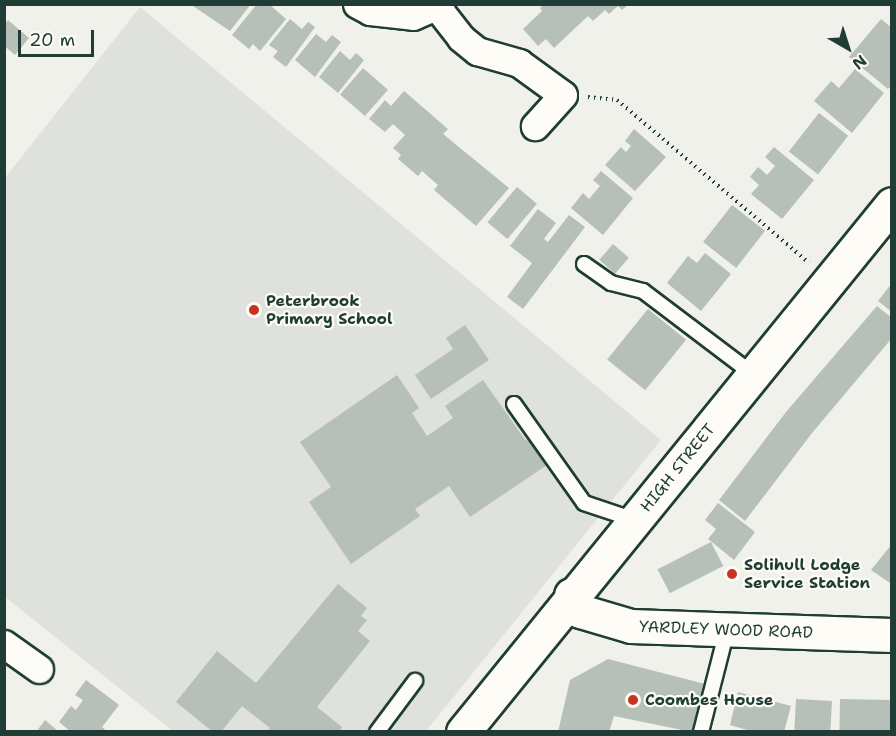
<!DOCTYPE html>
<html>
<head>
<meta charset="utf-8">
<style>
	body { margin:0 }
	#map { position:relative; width:896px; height:736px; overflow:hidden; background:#f0f1eb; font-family:"Shantell Sans",sans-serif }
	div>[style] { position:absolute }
	.built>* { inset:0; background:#dfe2dc }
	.building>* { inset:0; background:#b6bfb8; transform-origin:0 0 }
	.path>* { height:4px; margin-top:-2px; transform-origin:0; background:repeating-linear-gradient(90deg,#1f3d34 0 1.5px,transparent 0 6px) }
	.roads { filter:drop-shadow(2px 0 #1f3d34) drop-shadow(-2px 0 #1f3d34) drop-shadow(0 2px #1f3d34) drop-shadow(0 -2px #1f3d34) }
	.lane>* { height:14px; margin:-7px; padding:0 7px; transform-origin:7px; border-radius:7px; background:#fdfcf7 }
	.street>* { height:27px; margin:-13.5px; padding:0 13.5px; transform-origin:13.5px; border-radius:13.5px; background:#fdfcf7 }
	.secondary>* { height:33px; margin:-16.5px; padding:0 16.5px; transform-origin:16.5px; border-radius:16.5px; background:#fdfcf7 }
	.dots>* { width:16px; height:16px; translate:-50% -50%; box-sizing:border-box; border:3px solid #fdfcf7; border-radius:50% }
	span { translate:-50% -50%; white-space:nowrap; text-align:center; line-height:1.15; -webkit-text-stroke:4.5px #fdfcf7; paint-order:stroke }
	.poi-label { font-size:16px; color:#1f3d34; font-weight:700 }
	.left { translate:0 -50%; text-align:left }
	.street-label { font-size:16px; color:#1f3d34 }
	.frame { position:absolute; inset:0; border:6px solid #1f3d34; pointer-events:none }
	.north { position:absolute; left:818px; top:18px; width:60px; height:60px; -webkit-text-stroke:4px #fdfcf7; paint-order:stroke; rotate:141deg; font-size:16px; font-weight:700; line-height:24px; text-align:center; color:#1f3d34 }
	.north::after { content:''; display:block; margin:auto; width:21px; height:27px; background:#1f3d34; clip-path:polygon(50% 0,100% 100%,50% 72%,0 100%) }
	.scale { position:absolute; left:18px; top:30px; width:76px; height:27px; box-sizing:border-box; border:3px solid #1f3d34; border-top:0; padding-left:8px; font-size:18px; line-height:21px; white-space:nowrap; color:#1f3d34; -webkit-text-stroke:4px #fdfcf7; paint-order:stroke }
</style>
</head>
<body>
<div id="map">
	<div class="built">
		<div style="clip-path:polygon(140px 7px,661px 440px,426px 731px,173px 731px,5px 597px,4px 179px)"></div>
	</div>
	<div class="building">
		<div style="clip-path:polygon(190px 4px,251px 4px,230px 31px)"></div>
		<div style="clip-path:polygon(257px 4px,269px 4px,286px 19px,260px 51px,253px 44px,249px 49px,232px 35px)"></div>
		<div style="clip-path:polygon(629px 4px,622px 10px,618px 6px,609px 14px,605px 10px,593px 21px,588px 16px,554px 48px,546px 39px,538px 46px,523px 29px,542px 11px,540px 8px,543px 5px)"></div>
		<div style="clip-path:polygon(290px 19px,302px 29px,308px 22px,315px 27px,286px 67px,273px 57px,278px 51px,269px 45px)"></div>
		<div style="clip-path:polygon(881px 19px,892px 28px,892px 85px,888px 89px,849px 57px)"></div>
		<div style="clip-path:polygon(8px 20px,29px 38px,15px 55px,7px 48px,4px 50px,4px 25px)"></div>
		<div style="clip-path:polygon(316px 34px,326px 42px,332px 35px,341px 42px,315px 77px,295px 60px)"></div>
		<div style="clip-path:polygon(340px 51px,350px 60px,356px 53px,364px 60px,338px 93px,319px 77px)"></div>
		<div style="left:363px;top:68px;width:33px;height:35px;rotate:41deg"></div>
		<div style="clip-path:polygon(855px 69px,884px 93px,852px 133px,814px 101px,831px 81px,839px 88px)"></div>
		<div style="clip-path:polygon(404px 91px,448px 129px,443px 134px,509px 188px,476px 226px,434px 190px,438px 185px,422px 171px,418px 176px,398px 159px,401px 155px,393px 148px,405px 135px,393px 124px,385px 132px,369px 119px,385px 100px,391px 106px)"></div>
		<div style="left:819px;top:113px;width:37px;height:49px;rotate:38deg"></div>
		<div style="clip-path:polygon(634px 129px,666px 157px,635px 191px,605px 165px,621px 147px,626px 152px,631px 146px,625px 141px)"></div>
		<div style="clip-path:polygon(774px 147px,814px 180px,782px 219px,751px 194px,759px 185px,750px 177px,758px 167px,767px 175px,775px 166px,765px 157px)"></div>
		<div style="clip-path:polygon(601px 171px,633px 198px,603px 235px,571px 208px,583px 193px,589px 199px,600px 186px,593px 180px)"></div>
		<div style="left:517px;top:187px;width:26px;height:46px;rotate:40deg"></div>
		<div style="left:732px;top:205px;width:42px;height:47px;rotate:38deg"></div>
		<div style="clip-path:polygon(538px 209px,556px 223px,544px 239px,548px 242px,569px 215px,585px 227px,523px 309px,507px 297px,532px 263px,510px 246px)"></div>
		<div style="left:613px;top:244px;width:21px;height:21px;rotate:41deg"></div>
		<div style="clip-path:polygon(705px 253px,731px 274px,701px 311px,667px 283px,688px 256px,697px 263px)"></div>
		<div style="clip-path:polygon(892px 283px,892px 312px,878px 301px)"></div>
		<div style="clip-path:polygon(877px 306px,892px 318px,892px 338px,812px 433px,745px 521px,719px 500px,786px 412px)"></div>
		<div style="left:648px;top:309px;width:49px;height:65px;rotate:39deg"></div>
		<div style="clip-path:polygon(465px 325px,489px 360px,431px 399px,415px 375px,453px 349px,446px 338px)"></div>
		<div style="clip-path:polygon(397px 375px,419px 408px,412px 413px,427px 436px,453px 418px,445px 406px,483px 380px,526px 441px,529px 439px,547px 465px,470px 517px,449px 486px,415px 509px,420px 516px,351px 564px,309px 502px,331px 487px,300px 442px)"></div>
		<div style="clip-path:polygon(718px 503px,755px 532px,734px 560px,708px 539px,716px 529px,705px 520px)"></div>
		<div style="left:711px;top:542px;width:27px;height:60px;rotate:63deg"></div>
		<div style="clip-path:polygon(892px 544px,892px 581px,890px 583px,871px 570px)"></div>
		<div style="clip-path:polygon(338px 584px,367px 608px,361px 616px,367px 620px,358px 631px,370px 641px,317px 707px,342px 727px,339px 732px,267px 732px,270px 728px,242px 706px,221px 732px,213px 732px,176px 702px,217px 651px,256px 683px)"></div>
		<div style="clip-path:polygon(608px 659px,705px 684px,692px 732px,614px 716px,609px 732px,558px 732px,570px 680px)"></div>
		<div style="clip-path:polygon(86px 680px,119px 705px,102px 727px,108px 732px,71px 732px,59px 722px,71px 706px,76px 710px,83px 700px,75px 695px)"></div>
		<div style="clip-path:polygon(738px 692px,791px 706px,784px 732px,754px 732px,730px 725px)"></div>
		<div style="left:796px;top:699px;width:36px;height:33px;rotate:3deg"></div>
		<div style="left:840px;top:699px;width:52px;height:33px;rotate:1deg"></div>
		<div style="clip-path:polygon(45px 720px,59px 732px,36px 732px)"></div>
	</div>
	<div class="path">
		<div style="left:588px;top:97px;width:29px;rotate:6deg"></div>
		<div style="left:617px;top:100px;width:252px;rotate:40.3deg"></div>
	</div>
	<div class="roads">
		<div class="lane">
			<div style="left:584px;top:264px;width:33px;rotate:35deg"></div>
			<div style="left:611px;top:283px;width:33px;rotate:14deg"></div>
			<div style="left:643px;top:291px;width:139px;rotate:37.1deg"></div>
			<div style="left:514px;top:404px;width:121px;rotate:54.7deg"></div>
			<div style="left:584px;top:503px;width:54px;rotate:18.4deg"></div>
			<div style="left:377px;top:732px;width:64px;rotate:-53.3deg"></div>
			<div style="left:701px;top:732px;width:105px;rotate:-75.7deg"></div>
		</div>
		<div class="street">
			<div style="left:357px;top:4px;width:15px;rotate:28deg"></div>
			<div style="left:370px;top:11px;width:43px;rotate:6.6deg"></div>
			<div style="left:413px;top:16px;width:30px;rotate:-24deg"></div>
			<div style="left:437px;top:7px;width:39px;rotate:52deg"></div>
			<div style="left:461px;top:38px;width:21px;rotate:39deg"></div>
			<div style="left:477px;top:51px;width:44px;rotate:15.9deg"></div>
			<div style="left:519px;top:63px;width:54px;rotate:36deg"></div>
			<div style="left:563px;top:95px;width:42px;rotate:132.1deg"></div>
			<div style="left:4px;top:644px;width:43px;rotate:35.5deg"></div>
		</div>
		<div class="secondary">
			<div style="left:571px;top:595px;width:18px;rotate:61deg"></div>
			<div style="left:580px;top:611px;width:53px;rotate:16.4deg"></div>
			<div style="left:631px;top:626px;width:261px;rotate:2deg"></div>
			<div style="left:463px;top:732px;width:680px;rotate:-50.91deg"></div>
		</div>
	</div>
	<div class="dots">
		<div style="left:254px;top:310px;background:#c8321e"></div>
		<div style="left:732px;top:574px;background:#c8321e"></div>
		<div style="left:633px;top:700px;background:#c8321e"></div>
	</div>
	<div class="poi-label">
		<span class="left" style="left:266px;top:310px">Peterbrook<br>Primary School</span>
		<span class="left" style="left:744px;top:574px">Solihull Lodge<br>Service Station</span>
		<span class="left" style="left:645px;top:700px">Coombes House</span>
	</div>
	<div class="street-label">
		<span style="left:678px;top:468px;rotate:-51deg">HIGH STREET</span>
		<span style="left:726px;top:630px;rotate:2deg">YARDLEY WOOD ROAD</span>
	</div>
	<div class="frame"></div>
	<div class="north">N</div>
	<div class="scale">20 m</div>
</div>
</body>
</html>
